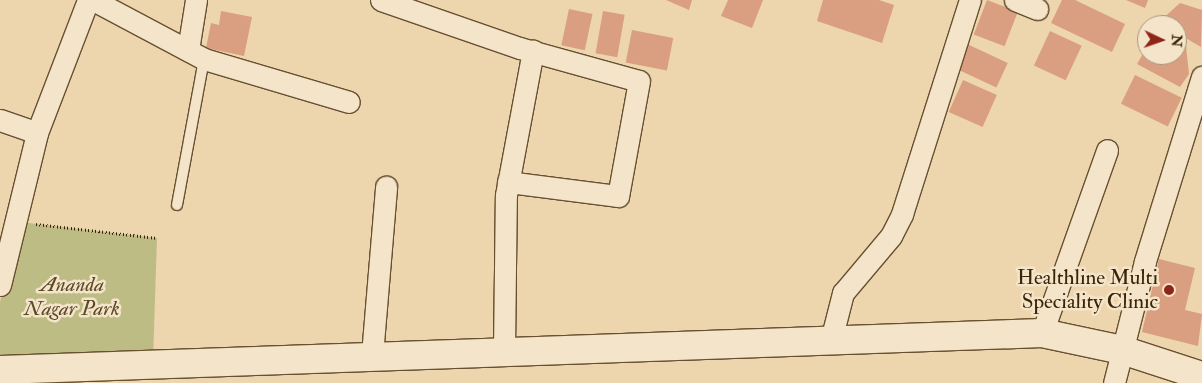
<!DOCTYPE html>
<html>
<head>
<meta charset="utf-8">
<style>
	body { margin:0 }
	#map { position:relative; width:1202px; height:383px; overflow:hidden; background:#edd5ad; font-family:"IM FELL Double Pica",serif }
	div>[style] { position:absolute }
	.green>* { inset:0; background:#bebc85 }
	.building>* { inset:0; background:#d99f80; transform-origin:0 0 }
	.path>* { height:3px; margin-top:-1.5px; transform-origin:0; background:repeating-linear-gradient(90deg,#3a2306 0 1px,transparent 0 3.5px) }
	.roads { filter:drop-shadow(1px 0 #675030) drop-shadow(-1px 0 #675030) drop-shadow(0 1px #675030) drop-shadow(0 -1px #675030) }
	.lane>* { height:10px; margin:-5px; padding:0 5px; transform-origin:5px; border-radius:5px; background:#f3e4ca }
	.street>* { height:21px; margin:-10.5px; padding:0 10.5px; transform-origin:10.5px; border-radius:10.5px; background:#f3e4ca }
	.secondary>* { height:28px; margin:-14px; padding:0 14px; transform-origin:14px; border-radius:14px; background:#f3e4ca }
	.dots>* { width:14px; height:14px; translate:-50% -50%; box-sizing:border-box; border:2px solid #f3e4ca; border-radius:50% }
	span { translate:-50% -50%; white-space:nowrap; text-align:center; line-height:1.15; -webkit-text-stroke:5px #f3e4ca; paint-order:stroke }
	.poi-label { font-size:21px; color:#3a2306 }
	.right { translate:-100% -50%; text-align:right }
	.park-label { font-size:21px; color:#5b4926; font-style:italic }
	.north { position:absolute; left:1137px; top:15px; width:50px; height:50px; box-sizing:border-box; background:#f3e4ca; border:1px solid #a9977c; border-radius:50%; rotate:93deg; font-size:14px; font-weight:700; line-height:20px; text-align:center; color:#3a2306 }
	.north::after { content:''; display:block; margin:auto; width:18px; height:22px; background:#8f2418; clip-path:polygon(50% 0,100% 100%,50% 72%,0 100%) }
</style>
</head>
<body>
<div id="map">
	<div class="green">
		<div style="clip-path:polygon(20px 222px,157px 238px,153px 360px,0 370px,0 302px)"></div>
	</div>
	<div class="building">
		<div style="clip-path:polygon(666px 0,692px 0,689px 10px)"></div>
		<div style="clip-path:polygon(728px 0,763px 0,752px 28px,721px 16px)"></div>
		<div style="clip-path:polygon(823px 0,879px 0,894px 5px,882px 43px,817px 21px)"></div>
		<div style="left:987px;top:0;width:33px;height:37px;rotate:21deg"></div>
		<div style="clip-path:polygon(1062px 0,1075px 0,1125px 24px,1112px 52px,1051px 23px)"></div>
		<div style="clip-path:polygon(1126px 0,1148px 0,1145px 8px)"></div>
		<div style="clip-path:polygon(1180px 3px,1202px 10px,1201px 47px,1177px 33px,1177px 25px,1159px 22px)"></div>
		<div style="left:569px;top:9px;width:24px;height:37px;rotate:12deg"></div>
		<div style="clip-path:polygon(221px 11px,252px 17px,244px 56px,206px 48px,211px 23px,219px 25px)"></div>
		<div style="left:603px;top:11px;width:22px;height:43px;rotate:10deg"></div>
		<div style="left:632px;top:30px;width:42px;height:33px;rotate:11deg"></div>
		<div style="left:1050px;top:31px;width:35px;height:38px;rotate:25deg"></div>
		<div style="clip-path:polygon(1177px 41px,1186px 46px,1189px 74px,1180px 87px,1137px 64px,1147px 47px,1147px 55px,1177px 55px)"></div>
		<div style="left:967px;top:44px;width:45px;height:27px;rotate:25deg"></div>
		<div style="left:1135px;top:75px;width:52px;height:32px;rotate:26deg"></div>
		<div style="left:963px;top:80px;width:37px;height:35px;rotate:24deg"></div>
		<div style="clip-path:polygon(1159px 259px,1195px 268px,1185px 310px,1202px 314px,1198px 346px,1142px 332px)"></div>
	</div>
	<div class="path">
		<div style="left:36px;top:224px;width:122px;rotate:6.6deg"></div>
	</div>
	<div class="roads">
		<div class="lane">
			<div style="left:177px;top:205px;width:148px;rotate:-79.5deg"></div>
		</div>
		<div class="street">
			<div style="left:93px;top:0;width:126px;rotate:28deg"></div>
			<div style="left:204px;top:59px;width:151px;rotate:16.5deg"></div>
			<div style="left:381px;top:0;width:147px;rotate:19.1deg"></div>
			<div style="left:520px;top:48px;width:123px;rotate:15.5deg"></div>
			<div style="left:639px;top:81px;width:117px;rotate:100.3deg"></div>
			<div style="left:618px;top:196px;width:111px;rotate:-172.7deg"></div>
			<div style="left:1015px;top:0;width:24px;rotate:22deg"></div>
			<div style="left:188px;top:50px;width:51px;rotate:-80.9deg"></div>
			<div style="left:0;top:120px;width:39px;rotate:19deg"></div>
			<div style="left:0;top:285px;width:156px;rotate:-76.3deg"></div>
			<div style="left:37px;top:133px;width:142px;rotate:-69deg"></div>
			<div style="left:1042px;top:333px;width:194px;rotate:-70.4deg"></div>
			<div style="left:831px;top:340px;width:49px;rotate:-75.7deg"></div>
			<div style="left:843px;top:293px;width:75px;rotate:-49.9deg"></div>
			<div style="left:891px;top:236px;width:25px;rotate:-63deg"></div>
			<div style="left:902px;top:214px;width:225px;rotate:-72.4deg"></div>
			<div style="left:504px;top:350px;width:155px;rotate:-89.3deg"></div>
			<div style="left:506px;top:195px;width:147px;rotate:-79.4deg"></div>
			<div style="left:372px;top:355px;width:169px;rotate:-85.2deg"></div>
			<div style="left:1114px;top:383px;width:126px;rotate:-75.7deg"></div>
			<div style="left:1145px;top:261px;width:193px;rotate:-72.8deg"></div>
		</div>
		<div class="secondary">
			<div style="left:0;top:370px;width:1043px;rotate:-2.03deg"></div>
			<div style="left:1042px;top:333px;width:82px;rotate:12deg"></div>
			<div style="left:1122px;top:350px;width:84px;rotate:18deg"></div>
		</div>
	</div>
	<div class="dots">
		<div style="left:1169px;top:290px;background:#8f2418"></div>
	</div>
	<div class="poi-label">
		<span class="right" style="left:1158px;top:290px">Healthline Multi<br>Speciality Clinic</span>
	</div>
	<div class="park-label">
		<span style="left:72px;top:297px">Ananda<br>Nagar Park</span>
	</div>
	<div class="north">N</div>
</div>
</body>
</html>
